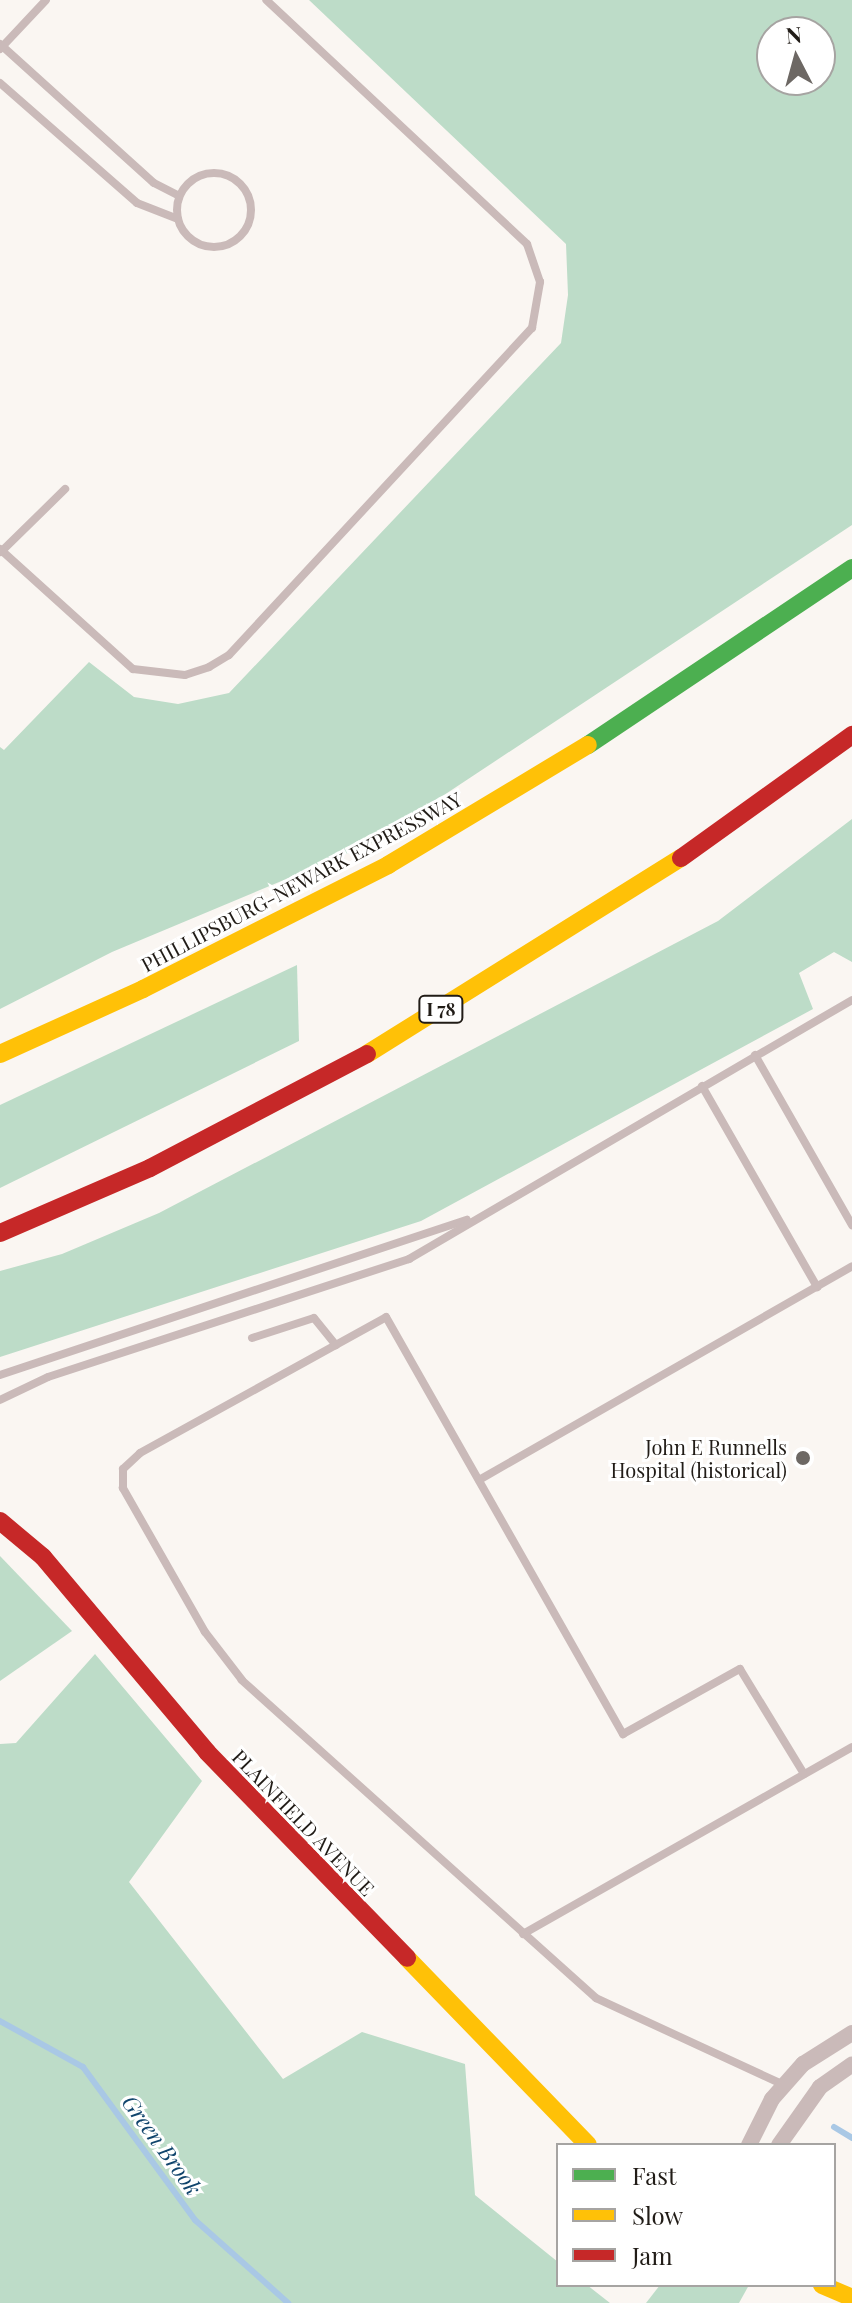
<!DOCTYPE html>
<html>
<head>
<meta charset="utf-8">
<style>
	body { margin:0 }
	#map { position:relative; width:852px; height:2303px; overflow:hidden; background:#faf6f2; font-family:"Playfair Display",serif }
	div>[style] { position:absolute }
	.forest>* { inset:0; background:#bddcc8 }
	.stream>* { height:6px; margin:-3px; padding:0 3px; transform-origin:3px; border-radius:3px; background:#a9c8e5 }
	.lane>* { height:8px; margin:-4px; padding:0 4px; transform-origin:4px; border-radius:4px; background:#cabab9 }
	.lane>.ring { margin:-4px; padding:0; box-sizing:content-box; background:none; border:8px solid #cabab9; border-radius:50% }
	.street>* { height:16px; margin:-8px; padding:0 8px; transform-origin:8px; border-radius:8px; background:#cabab9 }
	.fast>* { height:18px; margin:-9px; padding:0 9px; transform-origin:9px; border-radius:9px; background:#4caf50 }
	.slow>* { height:18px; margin:-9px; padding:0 9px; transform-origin:9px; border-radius:9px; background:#ffc107 }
	.jam>* { height:18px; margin:-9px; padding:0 9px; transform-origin:9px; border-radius:9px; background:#c62828 }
	.dots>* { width:22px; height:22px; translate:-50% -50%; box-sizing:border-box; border:4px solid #fff; border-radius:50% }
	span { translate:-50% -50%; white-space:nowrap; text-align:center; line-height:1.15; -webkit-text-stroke:6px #fff; paint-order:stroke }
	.shield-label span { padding:2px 6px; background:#fff; border:2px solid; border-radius:6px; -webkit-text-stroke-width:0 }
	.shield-label { font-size:18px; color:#211c17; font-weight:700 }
	.street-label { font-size:20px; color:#211c17 }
	.poi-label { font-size:20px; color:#211c17 }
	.right { translate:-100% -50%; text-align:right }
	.water-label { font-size:22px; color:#10446c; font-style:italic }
	.legend { position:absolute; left:556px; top:2143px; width:280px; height:144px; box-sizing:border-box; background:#fff; border:2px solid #a6a4a2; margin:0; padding:10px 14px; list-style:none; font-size:24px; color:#211c17 }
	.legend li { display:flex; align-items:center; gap:16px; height:40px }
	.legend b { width:40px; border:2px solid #a6a4a2 }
	.north { position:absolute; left:756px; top:16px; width:80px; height:80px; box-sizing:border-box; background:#fff; border:2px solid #a6a4a2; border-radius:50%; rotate:354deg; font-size:22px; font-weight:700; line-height:32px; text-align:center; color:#211c17 }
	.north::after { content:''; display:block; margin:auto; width:28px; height:36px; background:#6d6864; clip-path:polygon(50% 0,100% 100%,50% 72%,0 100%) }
</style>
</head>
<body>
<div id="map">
	<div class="forest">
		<div style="clip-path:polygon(evenodd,309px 0,852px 0,852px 525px,370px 844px,112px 952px,0 1009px,0 747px,4px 750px,89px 662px,134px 697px,178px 704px,229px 693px,561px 343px,568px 295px,566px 244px,309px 0,820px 32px,820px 80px,772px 80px,772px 32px,820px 32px)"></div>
		<div style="clip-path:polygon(852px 819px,852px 962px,834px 952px,799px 973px,813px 1009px,421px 1221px,0 1357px,0 1271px,62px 1254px,159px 1213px,718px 921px)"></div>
		<div style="clip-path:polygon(297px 965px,299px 1041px,0 1188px,0 1105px)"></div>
		<div style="clip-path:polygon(0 1556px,72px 1631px,0 1681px)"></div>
		<div style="clip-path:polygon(95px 1654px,202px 1781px,129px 1882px,283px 2079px,362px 2032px,465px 2064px,475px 2195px,558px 2262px,558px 2285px,587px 2285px,610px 2303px,0 2303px,0 1744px,16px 1743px)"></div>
		<div style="clip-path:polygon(660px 2285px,749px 2285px,739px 2303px,646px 2303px)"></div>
	</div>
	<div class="stream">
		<div style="left:0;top:2021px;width:95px;rotate:29deg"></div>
		<div style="left:83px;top:2067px;width:190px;rotate:53.8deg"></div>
		<div style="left:195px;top:2220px;width:125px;rotate:41.7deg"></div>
		<div style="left:834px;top:2127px;width:21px;rotate:31deg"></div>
	</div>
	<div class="lane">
		<div style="left:0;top:44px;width:207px;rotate:42.1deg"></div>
		<div style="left:154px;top:183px;width:28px;rotate:27deg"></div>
		<div style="left:0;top:49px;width:67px;rotate:-46.8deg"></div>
		<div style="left:0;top:83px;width:182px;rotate:41.2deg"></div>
		<div style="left:137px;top:203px;width:44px;rotate:21.3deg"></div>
		<div class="ring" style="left:177px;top:173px;width:66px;height:66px"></div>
		<div style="left:0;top:549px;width:179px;rotate:42.1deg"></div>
		<div style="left:133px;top:669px;width:52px;rotate:6.6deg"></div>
		<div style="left:185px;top:675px;width:25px;rotate:-18deg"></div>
		<div style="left:209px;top:667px;width:23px;rotate:-31deg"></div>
		<div style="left:229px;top:655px;width:446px;rotate:-47.2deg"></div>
		<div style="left:532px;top:328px;width:47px;rotate:-80.1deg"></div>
		<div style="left:540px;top:282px;width:40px;rotate:-108.9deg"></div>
		<div style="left:527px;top:244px;width:357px;rotate:-136.9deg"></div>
		<div style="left:1px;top:552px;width:90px;rotate:-44.5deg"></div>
		<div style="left:755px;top:1055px;width:196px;rotate:60.3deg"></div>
		<div style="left:702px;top:1086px;width:232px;rotate:60.2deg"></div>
		<div style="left:252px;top:1338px;width:65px;rotate:-17.9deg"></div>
		<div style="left:314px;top:1318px;width:35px;rotate:51deg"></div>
		<div style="left:0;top:1375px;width:492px;rotate:-18.4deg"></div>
		<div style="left:0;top:1400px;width:53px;rotate:-25.6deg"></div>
		<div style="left:48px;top:1377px;width:380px;rotate:-18.1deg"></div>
		<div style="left:409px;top:1259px;width:513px;rotate:-30.31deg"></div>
		<div style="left:479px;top:1480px;width:430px;rotate:-29.8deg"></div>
		<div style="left:523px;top:1934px;width:378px;rotate:-29.6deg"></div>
		<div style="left:784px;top:2085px;width:207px;rotate:-155.2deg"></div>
		<div style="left:596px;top:1998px;width:476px;rotate:-138.1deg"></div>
		<div style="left:242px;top:1680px;width:61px;rotate:-127.6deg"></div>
		<div style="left:205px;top:1632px;width:166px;rotate:-119.7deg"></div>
		<div style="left:123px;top:1488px;width:19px;rotate:-90deg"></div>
		<div style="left:123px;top:1469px;width:23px;rotate:-43deg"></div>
		<div style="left:140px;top:1453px;width:281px;rotate:-28.9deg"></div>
		<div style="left:386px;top:1317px;width:480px;rotate:60.4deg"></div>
		<div style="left:623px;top:1734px;width:134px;rotate:-29.1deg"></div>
		<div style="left:740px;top:1669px;width:123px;rotate:58.6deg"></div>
	</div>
	<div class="street">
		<div style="left:749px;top:2145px;width:51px;rotate:-63.4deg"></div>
		<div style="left:772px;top:2099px;width:47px;rotate:-48.5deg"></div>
		<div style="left:803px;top:2064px;width:58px;rotate:-32.3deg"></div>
		<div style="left:779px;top:2145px;width:71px;rotate:-54.7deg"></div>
		<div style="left:820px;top:2087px;width:39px;rotate:-35deg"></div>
	</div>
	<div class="fast">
		<div style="left:588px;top:745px;width:318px;rotate:-33.8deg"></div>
	</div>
	<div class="slow">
		<div style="left:0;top:1054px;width:157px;rotate:-24.4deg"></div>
		<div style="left:143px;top:989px;width:275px;rotate:-26.8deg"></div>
		<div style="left:388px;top:865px;width:233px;rotate:-31deg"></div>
		<div style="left:367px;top:1054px;width:370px;rotate:-32deg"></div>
		<div style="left:407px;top:1958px;width:260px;rotate:45.9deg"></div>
		<div style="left:822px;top:2285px;width:33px;rotate:23deg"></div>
	</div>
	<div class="jam">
		<div style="left:681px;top:858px;width:211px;rotate:-35.7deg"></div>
		<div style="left:0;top:1233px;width:163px;rotate:-23.4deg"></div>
		<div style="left:150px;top:1168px;width:245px;rotate:-27.7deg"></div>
		<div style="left:0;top:1521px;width:56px;rotate:39.9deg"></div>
		<div style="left:43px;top:1557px;width:255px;rotate:49.9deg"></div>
		<div style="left:207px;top:1752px;width:287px;rotate:45.8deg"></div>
	</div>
	<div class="dots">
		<div style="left:803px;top:1458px;background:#6d6864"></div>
	</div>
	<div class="shield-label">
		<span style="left:441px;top:1009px">I 78</span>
	</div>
	<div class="street-label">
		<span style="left:301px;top:881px;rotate:-28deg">PHILLIPSBURG-NEWARK EXPRESSWAY</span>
		<span style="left:304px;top:1822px;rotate:46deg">PLAINFIELD AVENUE</span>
	</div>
	<div class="poi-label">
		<span class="right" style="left:787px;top:1458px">John E Runnells<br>Hospital (historical)</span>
	</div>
	<div class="water-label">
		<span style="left:162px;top:2145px;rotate:54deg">Green Brook</span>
	</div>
	<ul class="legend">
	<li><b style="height:10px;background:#4caf50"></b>Fast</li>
	<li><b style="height:10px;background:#ffc107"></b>Slow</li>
	<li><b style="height:10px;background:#c62828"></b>Jam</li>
	</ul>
	<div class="north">N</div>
</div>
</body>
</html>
